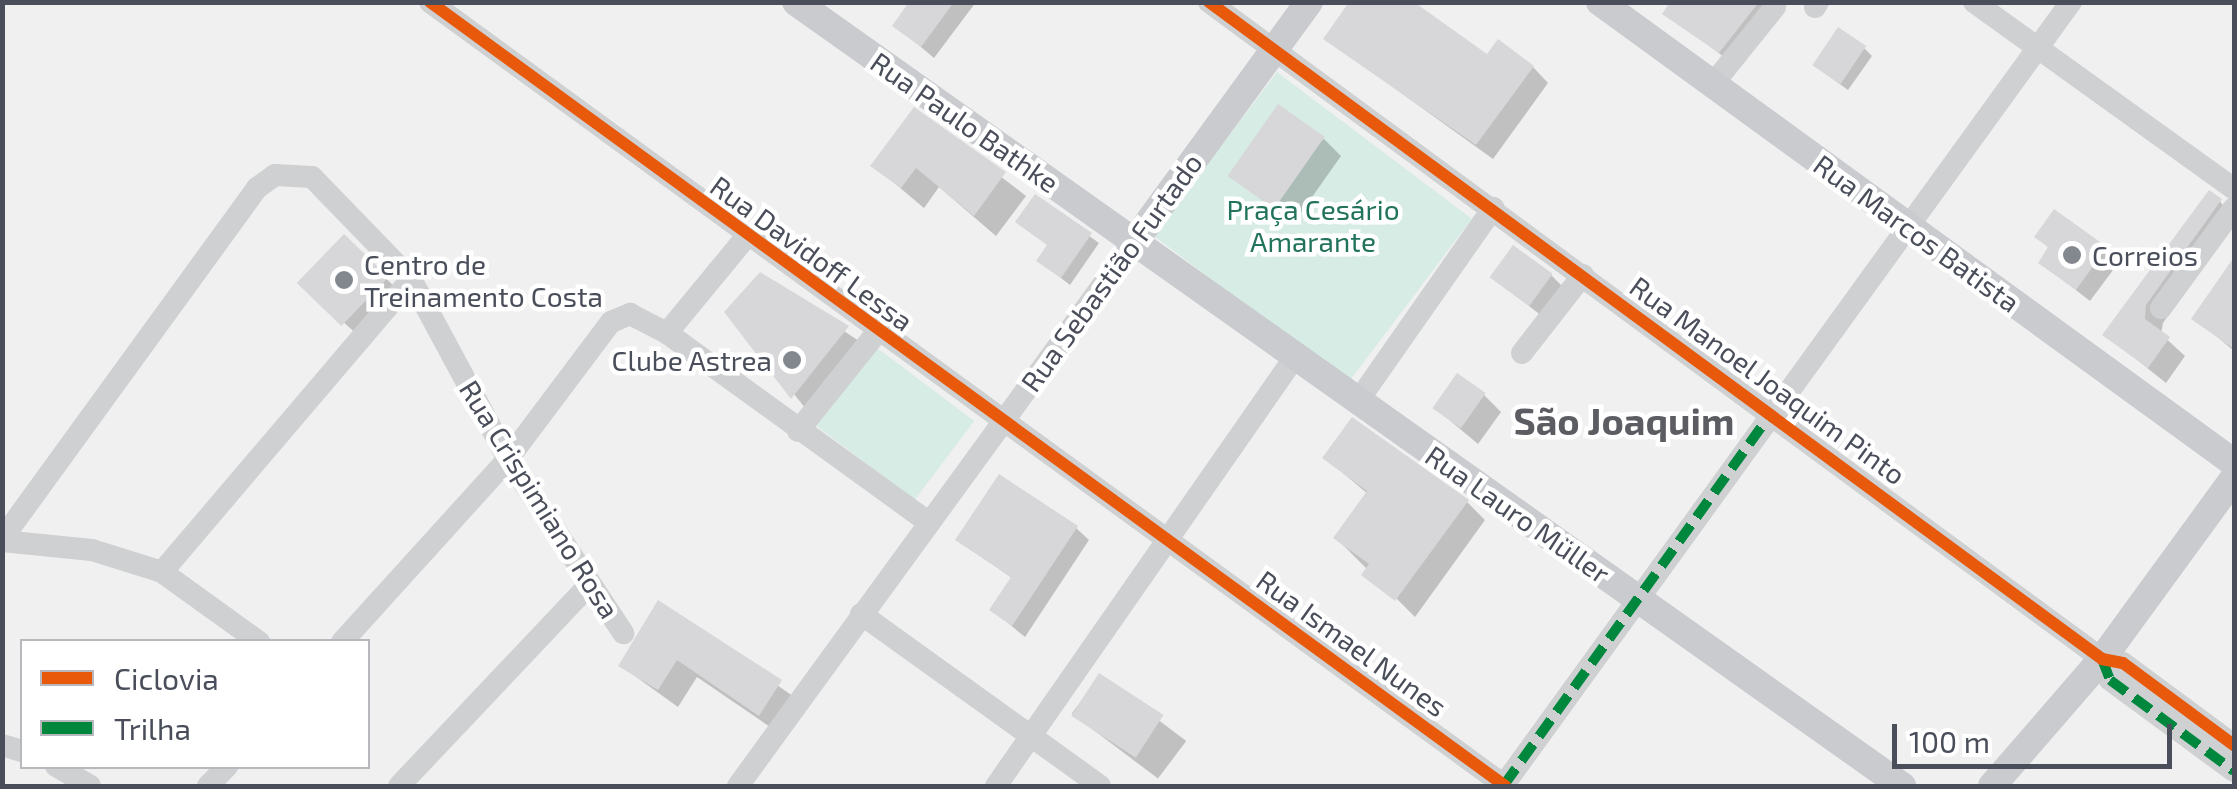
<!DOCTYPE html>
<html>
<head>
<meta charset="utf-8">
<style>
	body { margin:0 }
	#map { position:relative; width:2237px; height:789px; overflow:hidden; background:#f0f0f0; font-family:"Exo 2",sans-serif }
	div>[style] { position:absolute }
	.green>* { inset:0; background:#d7ece4; transform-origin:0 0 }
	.shadow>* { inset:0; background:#0003; transform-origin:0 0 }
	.building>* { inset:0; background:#d7d7d9; transform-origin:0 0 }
	.minor>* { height:22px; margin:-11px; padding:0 11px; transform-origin:11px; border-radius:11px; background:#ced0d2 }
	.major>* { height:28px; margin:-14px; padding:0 14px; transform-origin:14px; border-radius:14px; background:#c9cbcf }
	.quiet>* { height:10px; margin-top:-5px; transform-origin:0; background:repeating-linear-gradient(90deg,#00873e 0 20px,transparent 0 30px) }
	.cycleway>* { height:12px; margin:-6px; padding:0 6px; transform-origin:6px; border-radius:6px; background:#e8590c }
	.dots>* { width:28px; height:28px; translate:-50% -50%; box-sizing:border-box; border:5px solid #fff; border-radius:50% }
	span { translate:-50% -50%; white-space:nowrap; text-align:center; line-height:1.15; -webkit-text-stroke:9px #fff; paint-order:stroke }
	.street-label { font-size:28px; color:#494e5a }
	.park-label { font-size:28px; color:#22735c }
	.poi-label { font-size:28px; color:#494e5a }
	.left { translate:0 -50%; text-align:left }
	.right { translate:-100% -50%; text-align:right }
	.district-label { font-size:38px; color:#5c5d62; font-weight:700 }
	.frame { position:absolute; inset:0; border:5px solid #494e5a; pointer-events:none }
	.legend { position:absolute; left:20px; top:639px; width:350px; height:130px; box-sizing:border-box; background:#fff; border:2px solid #b6b8bd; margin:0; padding:12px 18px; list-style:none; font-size:30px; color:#494e5a }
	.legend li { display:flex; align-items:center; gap:20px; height:50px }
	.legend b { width:50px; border:2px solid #b6b8bd }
	.scale { position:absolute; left:1892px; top:724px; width:280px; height:45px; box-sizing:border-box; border:5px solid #494e5a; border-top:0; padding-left:12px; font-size:30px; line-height:35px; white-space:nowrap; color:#494e5a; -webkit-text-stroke:8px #fff; paint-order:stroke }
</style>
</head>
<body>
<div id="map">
	<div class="green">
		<div style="left:1277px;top:72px;width:244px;height:205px;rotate:37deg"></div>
		<div style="left:876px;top:347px;width:123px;height:99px;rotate:37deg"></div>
	</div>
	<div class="shadow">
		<div style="clip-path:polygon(912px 2px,976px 2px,934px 58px,895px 25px)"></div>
		<div style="clip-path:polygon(1672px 2px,1782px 2px,1733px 64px,1666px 13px)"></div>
		<div style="clip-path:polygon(1326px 39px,1487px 57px,1533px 67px,1548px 83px,1493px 159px)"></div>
		<div style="clip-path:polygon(1864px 48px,1872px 56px,1848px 90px,1823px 72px)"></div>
		<div style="clip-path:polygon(914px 110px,1026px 196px,996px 236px,939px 187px,924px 208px,874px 166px)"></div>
		<div style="clip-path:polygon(1324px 139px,1341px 156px,1293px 224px,1230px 175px)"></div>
		<div style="clip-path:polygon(1035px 197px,1099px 243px,1070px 285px,1039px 261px,1049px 246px,1018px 222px)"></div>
		<div style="clip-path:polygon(2220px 201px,2234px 222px,2163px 323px,2161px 334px,2185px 356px,2166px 383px,2106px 335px)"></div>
		<div style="clip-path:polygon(2055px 213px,2119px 262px,2090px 301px,2041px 263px,2050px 249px,2038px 237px)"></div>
		<div style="clip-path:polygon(344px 238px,399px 291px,359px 336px,315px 297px)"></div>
		<div style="clip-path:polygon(2234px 261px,2234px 351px,2195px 318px)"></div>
		<div style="clip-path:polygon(760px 275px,865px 345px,810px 414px,728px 312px)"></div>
		<div style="clip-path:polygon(1551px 275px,1564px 288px,1543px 317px,1492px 277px)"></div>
		<div style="clip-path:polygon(1484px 395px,1501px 412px,1478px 444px,1435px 408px)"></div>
		<div style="clip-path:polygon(1325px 458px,1467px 502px,1485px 520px,1415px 617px,1336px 538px,1368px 494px)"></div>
		<div style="clip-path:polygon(1076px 528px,1089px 540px,1025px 637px,992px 610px,1013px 579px,959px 540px)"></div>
		<div style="clip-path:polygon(659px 603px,800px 701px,779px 733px,697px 677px,678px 707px,621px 666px)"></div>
		<div style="left:1100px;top:676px;width:108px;height:47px;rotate:37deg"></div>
	</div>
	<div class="building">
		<div style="clip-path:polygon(909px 2px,954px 2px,921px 47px,892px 26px)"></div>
		<div style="clip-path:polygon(1349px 2px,1414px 2px,1487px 54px,1498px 39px,1534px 66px,1476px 145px,1323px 39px)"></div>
		<div style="clip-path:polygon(1670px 2px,1759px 2px,1719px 53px,1662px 14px)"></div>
		<div style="left:1838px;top:27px;width:34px;height:46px;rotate:34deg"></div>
		<div style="left:1278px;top:104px;width:57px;height:88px;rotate:35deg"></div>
		<div style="clip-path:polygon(914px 107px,1006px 172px,974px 216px,916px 168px,901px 188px,870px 166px)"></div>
		<div style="clip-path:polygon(2209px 190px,2222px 199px,2146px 305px,2145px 319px,2170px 337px,2148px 368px,2102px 335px)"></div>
		<div style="clip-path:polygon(1035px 194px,1092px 233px,1061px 278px,1036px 261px,1047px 245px,1015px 222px)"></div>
		<div style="clip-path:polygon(2054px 209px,2107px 247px,2076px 290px,2038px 263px,2048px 247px,2034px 237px)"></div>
		<div style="left:344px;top:234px;width:62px;height:68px;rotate:44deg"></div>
		<div style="left:1513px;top:245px;width:49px;height:40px;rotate:36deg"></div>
		<div style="clip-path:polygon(2234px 257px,2234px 349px,2191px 319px)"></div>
		<div style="clip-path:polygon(760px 272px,849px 326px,791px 399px,724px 312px)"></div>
		<div style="left:1457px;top:373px;width:35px;height:43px;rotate:35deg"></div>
		<div style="clip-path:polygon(1352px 417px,1469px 500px,1395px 601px,1361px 575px,1369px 564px,1333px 538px,1367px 491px,1322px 458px)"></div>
		<div style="clip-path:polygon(999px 474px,1078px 526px,1012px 626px,989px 610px,1011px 577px,955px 540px)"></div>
		<div style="clip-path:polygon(658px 600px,782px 680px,759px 716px,677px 660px,658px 690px,618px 666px)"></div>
		<div style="left:1099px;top:673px;width:77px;height:51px;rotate:33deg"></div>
	</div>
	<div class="minor">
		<div style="left:430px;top:2px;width:1331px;rotate:36.1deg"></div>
		<div style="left:1209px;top:2px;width:1109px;rotate:36.34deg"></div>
		<div style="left:2102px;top:659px;width:21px;rotate:11deg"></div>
		<div style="left:2123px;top:663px;width:138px;rotate:36.5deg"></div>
		<div style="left:1974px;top:2px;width:320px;rotate:35.7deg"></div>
		<div style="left:1815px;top:7px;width:6px;rotate:-59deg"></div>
		<div style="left:1713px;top:84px;width:99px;rotate:-51.2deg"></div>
		<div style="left:2161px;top:308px;width:124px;rotate:-53.9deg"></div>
		<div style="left:667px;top:333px;width:321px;rotate:35.9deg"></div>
		<div style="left:1522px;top:353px;width:99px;rotate:-52deg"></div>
		<div style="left:1358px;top:401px;width:236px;rotate:-55deg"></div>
		<div style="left:798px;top:431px;width:128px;rotate:-51.3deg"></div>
		<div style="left:2px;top:539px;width:434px;rotate:-54deg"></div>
		<div style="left:257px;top:188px;width:22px;rotate:-36deg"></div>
		<div style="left:275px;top:175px;width:37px;rotate:3deg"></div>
		<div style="left:312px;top:177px;width:142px;rotate:45.9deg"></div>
		<div style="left:411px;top:279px;width:204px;rotate:61.7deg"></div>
		<div style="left:508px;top:459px;width:209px;rotate:56.5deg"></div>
		<div style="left:2px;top:541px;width:90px;rotate:5.7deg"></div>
		<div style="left:92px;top:550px;width:73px;rotate:17.4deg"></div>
		<div style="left:162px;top:572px;width:120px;rotate:35.8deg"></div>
		<div style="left:162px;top:572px;width:385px;rotate:-49.6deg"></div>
		<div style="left:861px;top:614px;width:294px;rotate:35.7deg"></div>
		<div style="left:342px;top:642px;width:247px;rotate:-47.8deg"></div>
		<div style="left:508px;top:459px;width:171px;rotate:-53.1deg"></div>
		<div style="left:611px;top:322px;width:21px;rotate:-23deg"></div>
		<div style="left:630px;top:314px;width:42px;rotate:27.2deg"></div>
		<div style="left:667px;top:333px;width:126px;rotate:-50.5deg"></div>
		<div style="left:2102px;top:659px;width:22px;rotate:69deg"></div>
		<div style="left:2110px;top:680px;width:154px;rotate:36.3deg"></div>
		<div style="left:2px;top:745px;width:21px;rotate:17deg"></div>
		<div style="left:56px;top:766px;width:39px;rotate:30deg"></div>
		<div style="left:208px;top:786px;width:28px;rotate:-46deg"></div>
		<div style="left:399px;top:786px;width:277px;rotate:-46.6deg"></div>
		<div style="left:738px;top:786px;width:673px;rotate:-53.95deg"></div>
		<div style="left:996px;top:786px;width:522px;rotate:-55.15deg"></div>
		<div style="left:1503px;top:786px;width:968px;rotate:-54.08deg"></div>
	</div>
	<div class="major">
		<div style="left:796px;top:2px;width:1356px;rotate:35.33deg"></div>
		<div style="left:1600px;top:2px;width:784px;rotate:36.02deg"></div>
		<div style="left:1134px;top:242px;width:297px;rotate:-53.9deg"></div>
		<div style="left:1992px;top:786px;width:168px;rotate:-49.1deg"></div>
		<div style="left:2102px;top:659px;width:224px;rotate:-53.9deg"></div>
	</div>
	<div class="quiet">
		<div style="left:2102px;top:659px;width:22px;rotate:69deg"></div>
		<div style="left:2110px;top:680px;width:154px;rotate:36.3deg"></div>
		<div style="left:1504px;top:785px;width:458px;rotate:-54.3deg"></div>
	</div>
	<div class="cycleway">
		<div style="left:430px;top:2px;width:1331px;rotate:36.1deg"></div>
		<div style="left:1209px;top:2px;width:1109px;rotate:36.34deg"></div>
		<div style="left:2102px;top:659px;width:21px;rotate:11deg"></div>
		<div style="left:2123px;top:663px;width:138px;rotate:36.5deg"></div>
	</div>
	<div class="dots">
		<div style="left:2072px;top:255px;background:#83878e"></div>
		<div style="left:344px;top:280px;background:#83878e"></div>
		<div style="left:792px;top:360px;background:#83878e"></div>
	</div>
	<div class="street-label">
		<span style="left:965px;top:122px;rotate:35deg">Rua Paulo Bathke</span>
		<span style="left:1917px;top:233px;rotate:36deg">Rua Marcos Batista</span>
		<span style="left:812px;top:253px;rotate:36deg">Rua Davidoff Lessa</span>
		<span style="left:1111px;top:272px;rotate:-54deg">Rua Sebastião Furtado</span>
		<span style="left:1768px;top:380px;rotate:36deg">Rua Manoel Joaquim Pinto</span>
		<span style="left:540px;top:499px;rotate:58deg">Rua Crispimiano Rosa</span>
		<span style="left:1518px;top:514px;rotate:35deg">Rua Lauro Müller</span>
		<span style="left:1352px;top:643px;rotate:36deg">Rua Ismael Nunes</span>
	</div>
	<div class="park-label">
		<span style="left:1313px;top:225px">Praça Cesário<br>Amarante</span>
	</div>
	<div class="poi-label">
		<span class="left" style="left:2092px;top:255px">Correios</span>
		<span class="left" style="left:364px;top:280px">Centro de<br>Treinamento Costa</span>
		<span class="right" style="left:772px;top:360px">Clube Astrea</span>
	</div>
	<div class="district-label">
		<span style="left:1624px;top:421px">São Joaquim</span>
	</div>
	<div class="frame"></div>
	<ul class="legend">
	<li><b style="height:12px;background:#e8590c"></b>Ciclovia</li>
	<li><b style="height:12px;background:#00873e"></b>Trilha</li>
	</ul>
	<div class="scale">100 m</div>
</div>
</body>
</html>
